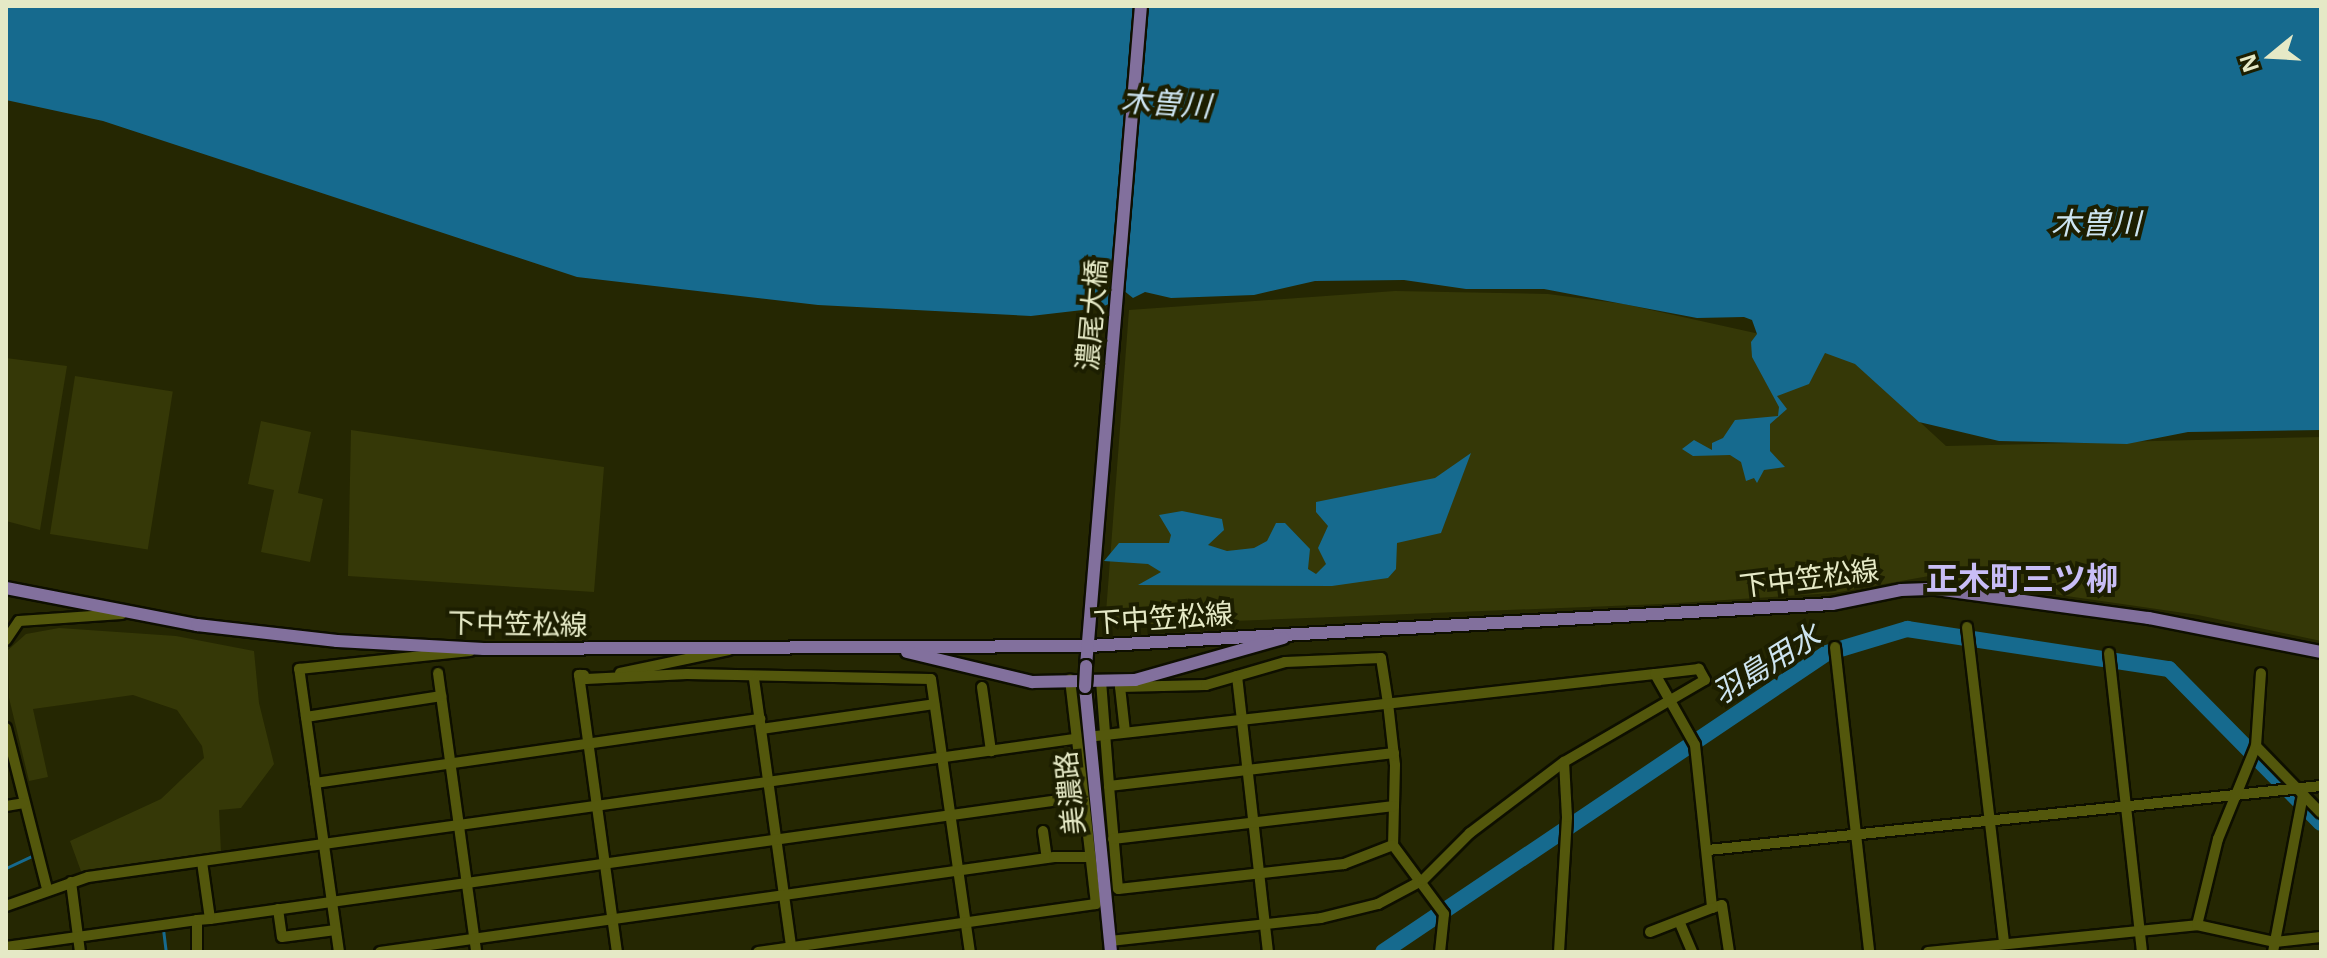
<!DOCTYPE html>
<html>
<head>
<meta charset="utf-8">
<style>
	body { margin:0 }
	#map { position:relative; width:2327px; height:958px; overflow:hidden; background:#252702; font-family:"Noto Sans","Noto Sans JP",sans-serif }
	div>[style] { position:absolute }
	.green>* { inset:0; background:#353807; transform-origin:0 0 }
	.water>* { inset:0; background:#166a8e }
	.stream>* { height:3px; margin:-1.5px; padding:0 1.5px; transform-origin:1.5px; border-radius:1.5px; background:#166a8e }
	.river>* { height:16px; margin:-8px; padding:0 8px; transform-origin:8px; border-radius:8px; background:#166a8e }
	.roads { filter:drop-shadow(2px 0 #0e0f00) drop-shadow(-2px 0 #0e0f00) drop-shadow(0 2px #0e0f00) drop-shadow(0 -2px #0e0f00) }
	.minor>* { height:10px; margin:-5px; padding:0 5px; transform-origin:5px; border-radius:5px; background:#53570c }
	.major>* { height:12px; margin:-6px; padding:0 6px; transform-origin:6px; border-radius:6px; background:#82709d }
	.bridges { filter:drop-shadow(2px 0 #0e0f00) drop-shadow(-2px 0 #0e0f00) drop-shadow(0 2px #0e0f00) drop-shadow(0 -2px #0e0f00) }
	.major-bridge>* { height:12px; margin:-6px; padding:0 6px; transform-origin:6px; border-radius:6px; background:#82709d }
	span { translate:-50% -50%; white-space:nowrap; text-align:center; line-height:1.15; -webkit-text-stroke:8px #1c1e00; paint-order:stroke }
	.street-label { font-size:28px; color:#e5e9c6 }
	.water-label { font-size:30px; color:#cde4f0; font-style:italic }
	.quarter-label { font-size:32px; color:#c8bdf6; font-weight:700 }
	.frame { position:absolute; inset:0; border:8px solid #e5e9c6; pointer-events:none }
	.north { position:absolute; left:2231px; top:16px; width:80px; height:80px; -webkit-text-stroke:6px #1c1e00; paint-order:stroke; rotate:252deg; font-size:22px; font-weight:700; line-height:32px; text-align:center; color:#e5e9c6 }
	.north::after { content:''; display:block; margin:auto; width:28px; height:36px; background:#e5e9c6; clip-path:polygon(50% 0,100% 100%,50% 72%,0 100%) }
</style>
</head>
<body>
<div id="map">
	<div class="green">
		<div style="clip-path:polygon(1395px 291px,1548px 294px,1624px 304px,1845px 353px,1946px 446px,2321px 437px,2321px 641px,2198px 615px,1929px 576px,1834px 593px,1662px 604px,1105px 626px,1129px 310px)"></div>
		<div style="clip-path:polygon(6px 358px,67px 366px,40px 530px,6px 521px)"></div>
		<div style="left:75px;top:376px;width:99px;height:160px;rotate:9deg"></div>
		<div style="clip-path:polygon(261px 421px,311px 432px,298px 493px,323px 499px,310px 562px,261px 552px,274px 490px,248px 484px)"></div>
		<div style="clip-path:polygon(351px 430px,604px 467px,594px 592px,348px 576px)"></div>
		<div style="clip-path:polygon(59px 628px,176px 636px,254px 651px,259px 703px,274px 764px,241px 808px,219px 810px,221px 852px,82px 874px,70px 841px,161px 799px,204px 758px,202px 746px,177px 710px,133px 695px,33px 709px,48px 777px,29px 781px,9px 698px,8px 650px,26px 634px)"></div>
	</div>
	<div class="water">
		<div style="clip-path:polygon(6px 6px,2321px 6px,2321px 430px,2188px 432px,2127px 444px,1999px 441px,1919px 422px,1855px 364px,1825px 353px,1809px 384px,1777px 396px,1787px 409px,1770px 424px,1770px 451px,1785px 467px,1764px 470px,1757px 483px,1754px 478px,1746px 481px,1741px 462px,1730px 455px,1693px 456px,1682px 449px,1694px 440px,1712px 450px,1712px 443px,1723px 438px,1735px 420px,1778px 416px,1779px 407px,1752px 357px,1751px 342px,1757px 334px,1752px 320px,1744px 317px,1697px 318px,1544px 289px,1466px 289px,1404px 280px,1315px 281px,1254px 295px,1171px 298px,1145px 292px,1133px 298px,1123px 290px,1110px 289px,1113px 302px,1100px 308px,1031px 316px,818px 305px,577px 277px,103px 121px,6px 100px)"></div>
		<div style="clip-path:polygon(1471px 453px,1441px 533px,1397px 543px,1396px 569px,1388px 578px,1332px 586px,1138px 585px,1161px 572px,1148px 564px,1104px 561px,1119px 543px,1169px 543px,1171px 535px,1159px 515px,1182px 511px,1222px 519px,1224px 530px,1208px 545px,1227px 551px,1254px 548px,1267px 541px,1276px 523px,1285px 523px,1310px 549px,1308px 569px,1316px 574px,1326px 564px,1318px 548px,1328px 526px,1316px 512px,1316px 502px,1435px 478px)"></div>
	</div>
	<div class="stream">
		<div style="left:6px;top:868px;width:31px;rotate:-25deg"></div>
		<div style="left:163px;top:929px;width:23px;rotate:83deg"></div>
	</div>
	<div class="river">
		<div style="left:1383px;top:952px;width:535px;rotate:-33.96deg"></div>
		<div style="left:1827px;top:653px;width:84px;rotate:-16.7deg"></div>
		<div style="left:1907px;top:629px;width:265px;rotate:8.7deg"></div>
		<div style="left:2169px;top:669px;width:216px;rotate:45.4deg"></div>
	</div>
	<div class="roads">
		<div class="minor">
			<div style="left:1967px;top:627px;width:319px;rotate:83.3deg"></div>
			<div style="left:6px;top:640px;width:23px;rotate:-56deg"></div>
			<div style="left:19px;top:621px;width:103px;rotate:-3.9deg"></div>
			<div style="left:1835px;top:647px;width:307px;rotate:83.6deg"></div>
			<div style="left:2109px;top:653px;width:301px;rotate:83.7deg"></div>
			<div style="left:438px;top:673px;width:282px;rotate:82.2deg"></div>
			<div style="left:620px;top:673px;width:111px;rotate:-11.9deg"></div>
			<div style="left:579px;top:675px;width:8px;rotate:30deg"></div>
			<div style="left:586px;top:679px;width:101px;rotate:-2.8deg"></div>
			<div style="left:687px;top:674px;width:244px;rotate:1.2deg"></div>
			<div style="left:931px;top:679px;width:276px;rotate:81.9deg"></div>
			<div style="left:584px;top:675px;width:5px;rotate:180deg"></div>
			<div style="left:579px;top:675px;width:280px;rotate:82.2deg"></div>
			<div style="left:1237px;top:676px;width:278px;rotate:83.6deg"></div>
			<div style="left:754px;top:679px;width:276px;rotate:82.1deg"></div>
			<div style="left:1101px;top:681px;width:105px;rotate:85.6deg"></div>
			<div style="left:982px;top:687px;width:65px;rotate:82deg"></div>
			<div style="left:306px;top:717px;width:137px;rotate:-8.8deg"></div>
			<div style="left:6px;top:728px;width:166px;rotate:75.7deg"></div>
			<div style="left:761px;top:729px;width:175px;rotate:-8.2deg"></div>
			<div style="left:1125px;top:732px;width:45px;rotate:-96.3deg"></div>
			<div style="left:1120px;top:687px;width:86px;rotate:-1.3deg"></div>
			<div style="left:1206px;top:685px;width:82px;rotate:-16.2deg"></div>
			<div style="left:1285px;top:662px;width:96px;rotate:-2.4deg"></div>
			<div style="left:1381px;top:658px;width:46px;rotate:81.2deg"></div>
			<div style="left:1388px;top:703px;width:62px;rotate:83.6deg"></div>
			<div style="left:1395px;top:765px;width:80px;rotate:91.4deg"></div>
			<div style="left:1393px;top:845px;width:53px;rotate:158.8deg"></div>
			<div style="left:1344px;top:864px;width:227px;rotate:173.7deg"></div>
			<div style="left:1118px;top:889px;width:103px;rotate:-95deg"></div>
			<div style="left:1109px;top:786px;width:287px;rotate:-6.6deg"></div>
			<div style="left:1096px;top:736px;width:562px;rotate:-6.33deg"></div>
			<div style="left:1655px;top:674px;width:81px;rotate:60.6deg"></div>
			<div style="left:1695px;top:745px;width:164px;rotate:84deg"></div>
			<div style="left:1712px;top:908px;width:10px;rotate:-17deg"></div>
			<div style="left:1722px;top:905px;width:48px;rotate:81.5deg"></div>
			<div style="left:2256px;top:746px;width:93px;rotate:45.9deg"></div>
			<div style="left:315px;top:783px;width:450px;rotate:-8.2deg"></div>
			<div style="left:6px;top:806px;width:18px;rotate:-9deg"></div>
			<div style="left:1043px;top:831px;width:27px;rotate:82deg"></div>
			<div style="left:1113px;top:839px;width:283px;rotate:-6.7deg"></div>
			<div style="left:1393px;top:845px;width:86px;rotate:53.5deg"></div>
			<div style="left:1444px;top:914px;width:38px;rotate:96deg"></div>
			<div style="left:1708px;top:850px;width:616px;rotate:-5.96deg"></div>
			<div style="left:71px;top:882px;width:71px;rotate:82.7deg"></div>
			<div style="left:6px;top:906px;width:87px;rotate:-19.5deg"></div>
			<div style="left:88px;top:877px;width:996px;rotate:-7.97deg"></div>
			<div style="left:278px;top:909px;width:28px;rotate:82deg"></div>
			<div style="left:282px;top:937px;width:54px;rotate:-7.4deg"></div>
			<div style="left:210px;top:919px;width:879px;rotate:-7.98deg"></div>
			<div style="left:1679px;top:921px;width:34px;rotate:67deg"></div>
			<div style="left:2197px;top:925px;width:89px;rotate:-76.3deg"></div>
			<div style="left:2218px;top:839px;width:100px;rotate:-67.8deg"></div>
			<div style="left:2256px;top:746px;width:73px;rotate:-86.1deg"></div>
			<div style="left:1650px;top:932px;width:66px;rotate:-21.2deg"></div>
			<div style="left:1110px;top:941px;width:212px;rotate:-6.2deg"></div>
			<div style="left:1321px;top:918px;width:59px;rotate:-13.8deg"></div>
			<div style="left:1378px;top:904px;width:51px;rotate:-28.1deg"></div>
			<div style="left:1423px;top:880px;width:66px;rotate:-45deg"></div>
			<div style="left:1470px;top:833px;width:118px;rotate:-37.1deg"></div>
			<div style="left:1564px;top:762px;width:163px;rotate:-30.2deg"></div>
			<div style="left:1705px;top:680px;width:13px;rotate:-119deg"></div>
			<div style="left:1699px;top:669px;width:44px;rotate:173.5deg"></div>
			<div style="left:6px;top:947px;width:193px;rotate:-8deg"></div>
			<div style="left:197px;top:952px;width:32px;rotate:-90deg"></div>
			<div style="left:197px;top:920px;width:13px;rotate:-4deg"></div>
			<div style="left:210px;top:919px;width:58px;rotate:-98deg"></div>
			<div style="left:339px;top:952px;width:286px;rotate:-98deg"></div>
			<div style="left:299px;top:669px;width:172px;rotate:-6deg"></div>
			<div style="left:380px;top:952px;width:681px;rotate:-8.02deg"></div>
			<div style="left:1054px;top:857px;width:36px"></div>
			<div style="left:758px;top:952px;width:341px;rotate:-8.1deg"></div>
			<div style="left:1096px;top:904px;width:226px;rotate:-96.6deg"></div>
			<div style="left:1559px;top:952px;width:135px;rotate:-86.6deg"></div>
			<div style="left:1567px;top:817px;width:55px;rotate:-93.1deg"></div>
			<div style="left:1928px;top:952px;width:270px;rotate:-5.7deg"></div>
			<div style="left:2197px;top:925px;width:80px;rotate:12.3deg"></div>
			<div style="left:2275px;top:942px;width:46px;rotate:-6.2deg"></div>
			<div style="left:2273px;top:952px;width:161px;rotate:-79.2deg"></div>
		</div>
		<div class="major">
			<div style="left:6px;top:588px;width:195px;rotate:11deg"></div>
			<div style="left:197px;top:625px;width:141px;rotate:6.5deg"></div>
			<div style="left:337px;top:641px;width:147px;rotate:3.1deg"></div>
			<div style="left:484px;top:649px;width:604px;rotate:-0.28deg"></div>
			<div style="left:1088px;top:646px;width:745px;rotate:-3.23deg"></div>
			<div style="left:1832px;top:604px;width:70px;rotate:-11.5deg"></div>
			<div style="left:1901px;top:590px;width:35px;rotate:-2deg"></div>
			<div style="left:1936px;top:589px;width:215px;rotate:7.8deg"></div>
			<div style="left:2149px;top:618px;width:175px;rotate:11.2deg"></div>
			<div style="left:907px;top:652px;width:129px;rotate:13.5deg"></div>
			<div style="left:1032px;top:682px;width:103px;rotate:-1.1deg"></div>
			<div style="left:1135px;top:680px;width:154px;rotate:-15.8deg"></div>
			<div style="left:1086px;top:666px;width:662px;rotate:-85.24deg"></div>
			<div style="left:1085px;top:687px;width:266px;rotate:84.4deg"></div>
		</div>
	</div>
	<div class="bridges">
		<div class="major-bridge">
			<div style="left:1085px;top:687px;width:21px;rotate:-87deg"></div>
		</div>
	</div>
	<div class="street-label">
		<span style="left:1091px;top:315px;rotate:-85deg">濃尾大橋</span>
		<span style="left:1809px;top:577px;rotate:-7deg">下中笠松線</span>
		<span style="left:1163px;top:617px;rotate:-4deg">下中笠松線</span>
		<span style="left:518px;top:623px;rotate:1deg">下中笠松線</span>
		<span style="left:1069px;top:793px;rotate:-96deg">美濃路</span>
	</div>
	<div class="water-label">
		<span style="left:1166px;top:103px;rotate:4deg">木曽川</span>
		<span style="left:2096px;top:223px">木曽川</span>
		<span style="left:1766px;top:664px;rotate:-32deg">羽島用水</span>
	</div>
	<div class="quarter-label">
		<span style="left:2022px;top:578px">正木町三ツ柳</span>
	</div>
	<div class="frame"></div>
	<div class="north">N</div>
</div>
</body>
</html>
